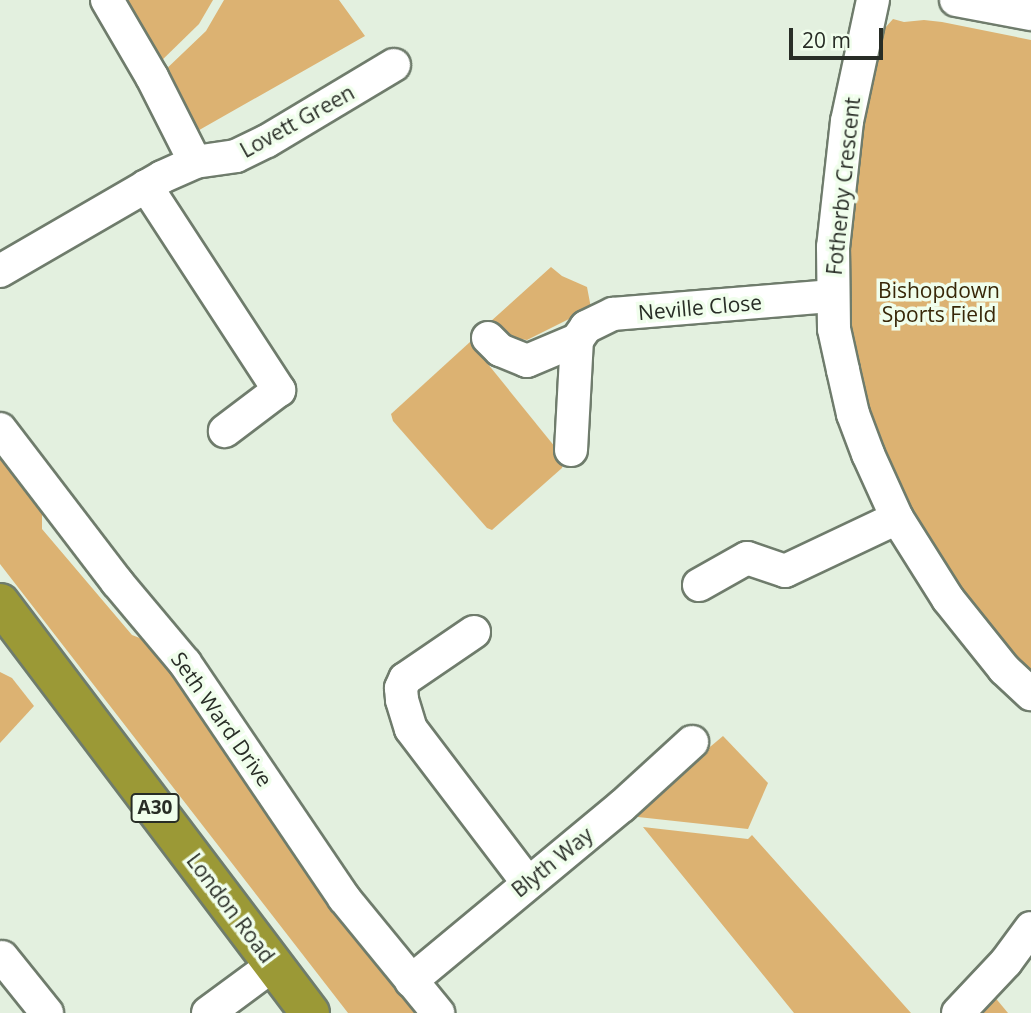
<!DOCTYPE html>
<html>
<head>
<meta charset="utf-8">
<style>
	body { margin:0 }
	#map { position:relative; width:1031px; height:1013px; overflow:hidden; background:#e3f0df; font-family:"Open Sans",sans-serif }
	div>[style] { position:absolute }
	.green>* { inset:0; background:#dcb272 }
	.roads { filter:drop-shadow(2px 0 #6f7c6c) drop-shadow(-2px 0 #6f7c6c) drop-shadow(0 2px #6f7c6c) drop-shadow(0 -2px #6f7c6c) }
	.minor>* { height:32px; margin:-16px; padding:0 16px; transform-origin:16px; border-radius:16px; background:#fff }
	.highway>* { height:38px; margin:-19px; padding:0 19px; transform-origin:19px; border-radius:19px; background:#9b9936 }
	span { translate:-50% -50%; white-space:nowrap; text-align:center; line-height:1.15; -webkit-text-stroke:7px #f0feec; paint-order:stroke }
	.shield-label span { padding:2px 5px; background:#f0feec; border:2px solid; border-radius:5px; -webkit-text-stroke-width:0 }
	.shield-label { font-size:19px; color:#282d26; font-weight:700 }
	.street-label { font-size:21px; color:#282d26 }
	.park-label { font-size:21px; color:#382708 }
	.scale { position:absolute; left:789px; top:28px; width:94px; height:32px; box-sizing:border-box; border:4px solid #282d26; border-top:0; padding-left:9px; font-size:21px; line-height:24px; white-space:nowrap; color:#282d26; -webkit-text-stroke:5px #f0feec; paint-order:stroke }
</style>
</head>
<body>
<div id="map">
	<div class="green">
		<div style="clip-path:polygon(118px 0,213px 0,199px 24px,156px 66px)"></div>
		<div style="clip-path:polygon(224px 0,339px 0,365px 36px,194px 133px,161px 74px,206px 31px)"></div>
		<div style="clip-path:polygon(893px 19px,904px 22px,924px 20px,942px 22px,1031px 40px,1031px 676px,989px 630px,925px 539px,893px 478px,873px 430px,846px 323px,848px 213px,877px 37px)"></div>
		<div style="clip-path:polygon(551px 267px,562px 276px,587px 287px,591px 308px,527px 340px,501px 336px,490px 322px)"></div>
		<div style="clip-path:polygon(470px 342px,564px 458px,562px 468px,492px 530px,487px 528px,393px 421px,391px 414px)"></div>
		<div style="clip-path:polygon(0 446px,42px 506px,42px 529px,132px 635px,155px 644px,419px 1013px,348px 1013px,0 564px)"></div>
		<div style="clip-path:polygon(0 672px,12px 678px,34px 706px,0 743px)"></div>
		<div style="clip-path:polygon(723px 736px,768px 783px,748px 829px,638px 817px,633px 812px)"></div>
		<div style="clip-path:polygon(643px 827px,748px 839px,752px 835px,911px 1013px,794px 1013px)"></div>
		<div style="clip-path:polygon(993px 995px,1008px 1013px,973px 1013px)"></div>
	</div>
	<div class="roads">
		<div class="minor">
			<div style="left:107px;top:0;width:89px;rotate:59.7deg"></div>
			<div style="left:152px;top:77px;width:95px;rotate:63.2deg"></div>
			<div style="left:873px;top:0;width:124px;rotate:102.1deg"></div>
			<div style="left:847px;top:121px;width:127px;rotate:96.3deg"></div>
			<div style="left:833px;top:247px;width:82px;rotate:89.3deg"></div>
			<div style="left:834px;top:329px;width:42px;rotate:77.6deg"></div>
			<div style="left:843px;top:370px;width:45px;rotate:77.2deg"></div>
			<div style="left:853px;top:414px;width:43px;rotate:69.4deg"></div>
			<div style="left:868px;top:454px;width:70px;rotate:65.6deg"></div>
			<div style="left:897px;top:518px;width:96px;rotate:57.8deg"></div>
			<div style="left:948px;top:599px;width:90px;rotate:51.3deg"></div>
			<div style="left:1004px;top:669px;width:37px;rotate:43deg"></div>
			<div style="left:956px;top:0;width:76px;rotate:10.6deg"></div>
			<div style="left:146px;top:186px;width:244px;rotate:56.9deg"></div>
			<div style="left:279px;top:390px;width:68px;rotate:142.8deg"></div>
			<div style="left:0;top:271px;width:187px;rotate:-30.1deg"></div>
			<div style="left:162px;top:177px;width:36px;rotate:-24deg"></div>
			<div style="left:195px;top:162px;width:41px;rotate:-8.3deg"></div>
			<div style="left:236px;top:156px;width:34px;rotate:-26deg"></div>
			<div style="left:267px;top:141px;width:148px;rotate:-30.9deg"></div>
			<div style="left:488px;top:338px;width:17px;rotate:45deg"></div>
			<div style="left:500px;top:350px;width:29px;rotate:22deg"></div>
			<div style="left:527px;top:361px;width:54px;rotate:-22.8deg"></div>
			<div style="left:0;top:429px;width:193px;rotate:52.6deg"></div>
			<div style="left:117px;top:582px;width:106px;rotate:50deg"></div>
			<div style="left:185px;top:663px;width:284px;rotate:55.9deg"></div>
			<div style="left:344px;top:898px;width:149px;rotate:50.7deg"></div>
			<div style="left:571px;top:450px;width:110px;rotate:-86.9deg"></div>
			<div style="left:577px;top:340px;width:16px;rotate:-55deg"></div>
			<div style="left:586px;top:327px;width:30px;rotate:-26deg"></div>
			<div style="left:613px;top:314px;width:220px;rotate:-4.7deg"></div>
			<div style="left:699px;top:585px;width:55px;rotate:-29.4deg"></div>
			<div style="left:747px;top:558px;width:40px;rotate:18.9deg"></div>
			<div style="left:785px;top:571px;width:124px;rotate:-25.3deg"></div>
			<div style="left:474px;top:632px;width:83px;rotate:145.7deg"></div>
			<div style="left:405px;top:679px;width:10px;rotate:114deg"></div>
			<div style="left:401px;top:688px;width:12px;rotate:85deg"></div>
			<div style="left:402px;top:700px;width:30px;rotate:73deg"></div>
			<div style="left:411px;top:729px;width:192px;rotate:52.8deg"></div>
			<div style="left:2px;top:957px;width:72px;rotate:51.2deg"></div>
			<div style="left:411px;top:981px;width:274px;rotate:-39.7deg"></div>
			<div style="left:622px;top:806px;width:95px;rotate:-42.4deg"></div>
			<div style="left:208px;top:1013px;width:81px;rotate:-36.4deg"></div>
			<div style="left:958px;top:1013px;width:70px;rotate:-46.7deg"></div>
			<div style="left:1006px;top:962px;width:42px;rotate:-53.7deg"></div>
		</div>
		<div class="highway">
			<div style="left:0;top:603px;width:514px;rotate:52.91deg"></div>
		</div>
	</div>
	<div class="shield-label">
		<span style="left:155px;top:808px">A30</span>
	</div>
	<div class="street-label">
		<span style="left:297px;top:121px;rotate:-29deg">Lovett Green</span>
		<span style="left:843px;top:186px;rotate:-84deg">Fotherby Crescent</span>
		<span style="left:700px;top:307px;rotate:-5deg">Neville Close</span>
		<span style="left:222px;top:719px;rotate:55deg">Seth Ward Drive</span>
		<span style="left:552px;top:862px;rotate:-39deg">Blyth Way</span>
		<span style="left:231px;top:908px;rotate:53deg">London Road</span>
	</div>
	<div class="park-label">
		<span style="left:939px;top:302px">Bishopdown<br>Sports Field</span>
	</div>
	<div class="scale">20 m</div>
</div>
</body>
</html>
